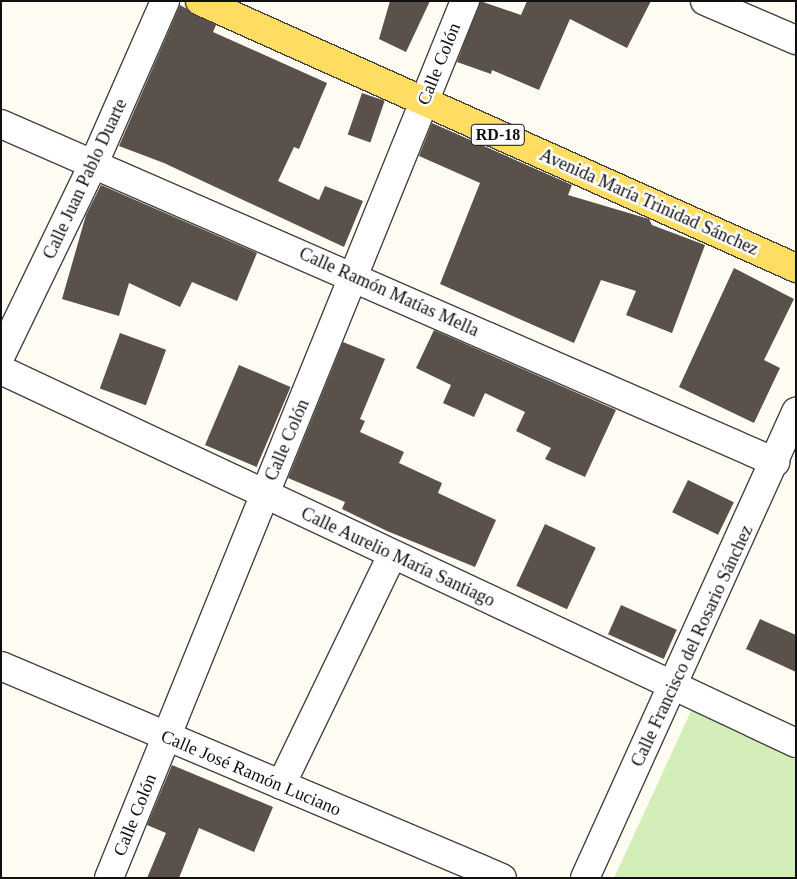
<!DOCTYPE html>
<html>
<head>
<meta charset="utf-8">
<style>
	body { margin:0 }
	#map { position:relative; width:797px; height:879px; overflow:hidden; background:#fffdf3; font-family:Georgia,serif }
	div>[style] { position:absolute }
	.green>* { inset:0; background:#d3eeb9 }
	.building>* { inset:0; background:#5a514b; transform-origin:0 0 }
	.roads { filter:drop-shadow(1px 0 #434343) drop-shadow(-1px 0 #434343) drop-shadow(0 1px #434343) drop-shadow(0 -1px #434343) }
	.street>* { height:28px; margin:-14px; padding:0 14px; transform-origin:14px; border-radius:14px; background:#fff }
	.primary>* { height:28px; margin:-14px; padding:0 14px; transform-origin:14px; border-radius:14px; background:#ffdd63 }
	span { translate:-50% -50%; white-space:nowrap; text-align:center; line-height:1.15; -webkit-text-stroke:5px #fff; paint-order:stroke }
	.shield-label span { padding:1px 4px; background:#fff; border:1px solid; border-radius:4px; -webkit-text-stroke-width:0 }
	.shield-label { font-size:16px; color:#101010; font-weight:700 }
	.street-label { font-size:18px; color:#101010 }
	.frame { position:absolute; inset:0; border:2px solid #101010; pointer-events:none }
</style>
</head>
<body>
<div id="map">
	<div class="green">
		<div style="clip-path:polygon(692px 709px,796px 757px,796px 878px,614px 878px)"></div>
	</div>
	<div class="building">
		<div style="clip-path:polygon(390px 1px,430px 1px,406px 52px,379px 39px)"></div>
		<div style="clip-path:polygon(480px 1px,521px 15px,527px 1px,651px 1px,627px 48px,570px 19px,539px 90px,492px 70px,491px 74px,457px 62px)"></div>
		<div style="clip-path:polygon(180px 5px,216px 25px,213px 32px,327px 83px,299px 149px,294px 147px,278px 181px,319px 200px,325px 186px,363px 201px,344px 247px,164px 163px,119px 146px)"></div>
		<div style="left:362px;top:93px;width:24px;height:44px;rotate:19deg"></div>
		<div style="clip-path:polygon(432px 123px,572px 185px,568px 195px,649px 219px,652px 225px,705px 245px,672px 333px,626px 315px,636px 291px,601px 280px,574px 343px,440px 284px,480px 183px,419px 156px)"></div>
		<div style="clip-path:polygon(101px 185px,257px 253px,237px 301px,192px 282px,180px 307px,129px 283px,119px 316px,62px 299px,86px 215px)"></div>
		<div style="clip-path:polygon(734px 268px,794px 299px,764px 360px,780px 368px,754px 423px,679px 387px)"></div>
		<div style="clip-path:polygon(434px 330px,616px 410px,585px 477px,545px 459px,551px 448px,516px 431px,525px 412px,485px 393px,474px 417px,443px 403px,451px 385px,416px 368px)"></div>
		<div style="left:120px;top:333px;width:49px;height:59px;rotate:20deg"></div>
		<div style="clip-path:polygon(343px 342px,385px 359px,360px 419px,365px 421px,360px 432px,404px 452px,399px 463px,442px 483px,438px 493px,496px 520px,475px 567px,387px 531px,342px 509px,345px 502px,288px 478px)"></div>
		<div style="left:239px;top:365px;width:56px;height:87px;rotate:23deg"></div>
		<div style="left:688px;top:480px;width:51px;height:36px;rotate:26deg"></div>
		<div style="left:545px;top:524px;width:56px;height:68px;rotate:25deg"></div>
		<div style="left:621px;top:605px;width:61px;height:32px;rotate:24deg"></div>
		<div style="clip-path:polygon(760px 619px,796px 635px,796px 672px,746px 649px)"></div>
		<div style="clip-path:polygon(172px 765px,273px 807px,254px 852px,199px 828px,179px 878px,147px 878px,166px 833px,147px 825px)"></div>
	</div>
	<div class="roads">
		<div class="street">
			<div style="left:705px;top:1px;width:99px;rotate:23.2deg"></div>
			<div style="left:1px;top:124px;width:845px;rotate:23.59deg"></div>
			<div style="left:1px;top:355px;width:213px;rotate:-64.2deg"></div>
			<div style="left:94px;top:163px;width:177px;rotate:-66.3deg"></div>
			<div style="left:1px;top:370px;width:878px;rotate:25.14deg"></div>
			<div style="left:1px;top:666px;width:544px;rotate:22.94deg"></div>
			<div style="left:281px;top:785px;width:255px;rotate:-64.2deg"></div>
			<div style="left:109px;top:878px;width:947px;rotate:-67.91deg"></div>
			<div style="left:585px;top:878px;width:512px;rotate:-65.64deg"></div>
		</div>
		<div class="primary">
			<div style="left:200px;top:1px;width:653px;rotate:24.13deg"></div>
		</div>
	</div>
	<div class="shield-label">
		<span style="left:498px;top:135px">RD-18</span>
	</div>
	<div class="street-label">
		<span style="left:439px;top:64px;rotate:-68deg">Calle Colón</span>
		<span style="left:85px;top:179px;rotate:-65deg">Calle Juan Pablo Duarte</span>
		<span style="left:649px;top:202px;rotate:24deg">Avenida María Trinidad Sánchez</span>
		<span style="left:389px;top:292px;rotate:24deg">Calle Ramón Matías Mella</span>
		<span style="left:287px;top:440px;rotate:-67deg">Calle Colón</span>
		<span style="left:398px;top:557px;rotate:25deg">Calle Aurelio María Santiago</span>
		<span style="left:692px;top:646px;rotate:-65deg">Calle Francisco del Rosario Sánchez</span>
		<span style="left:251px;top:773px;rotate:23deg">Calle José Ramón Luciano</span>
		<span style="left:135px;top:815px;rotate:-68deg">Calle Colón</span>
	</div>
	<div class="frame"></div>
</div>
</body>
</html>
